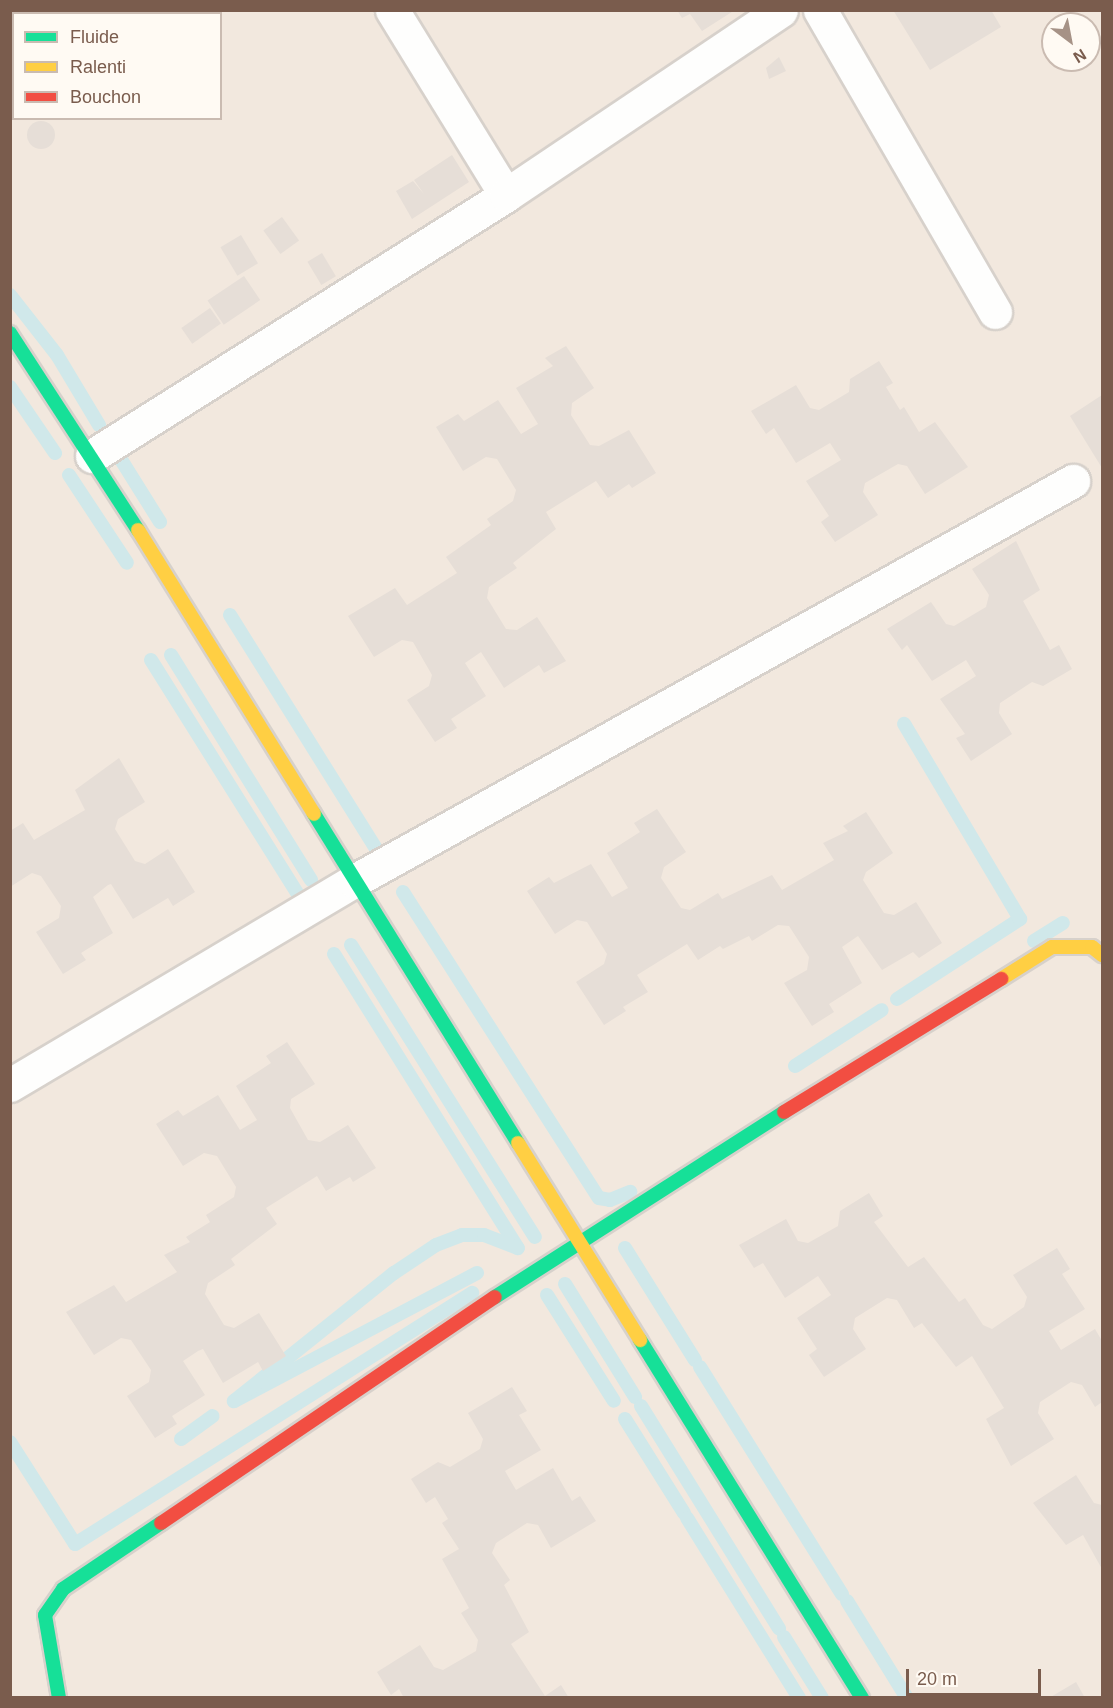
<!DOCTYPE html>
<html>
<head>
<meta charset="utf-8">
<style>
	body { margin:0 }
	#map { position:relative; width:1113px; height:1708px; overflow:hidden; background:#f9f5f0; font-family:Arial,sans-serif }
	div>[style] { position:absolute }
	.residential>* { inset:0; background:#f2e8de }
	.stream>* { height:14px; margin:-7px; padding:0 7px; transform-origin:7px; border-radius:7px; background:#d0e8ea }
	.building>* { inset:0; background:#e6ded7; transform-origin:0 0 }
	.round { border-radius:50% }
	.roads { filter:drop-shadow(2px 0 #d7d1cb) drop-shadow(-2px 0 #d7d1cb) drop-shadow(0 2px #d7d1cb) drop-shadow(0 -2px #d7d1cb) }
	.street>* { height:33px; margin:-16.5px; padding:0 16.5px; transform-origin:16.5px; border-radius:16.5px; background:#fefefd }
	.fast>* { height:14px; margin:-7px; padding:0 7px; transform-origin:7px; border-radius:7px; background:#16e098 }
	.slow>* { height:14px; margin:-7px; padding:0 7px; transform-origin:7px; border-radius:7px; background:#ffcf43 }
	.jam>* { height:14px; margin:-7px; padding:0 7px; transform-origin:7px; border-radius:7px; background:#f24e42 }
	span { translate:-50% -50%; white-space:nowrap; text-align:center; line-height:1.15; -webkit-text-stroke:4.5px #fffaf3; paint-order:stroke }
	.frame { position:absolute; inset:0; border:12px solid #7a5c4d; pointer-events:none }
	.legend { position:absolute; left:12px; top:12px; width:210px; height:108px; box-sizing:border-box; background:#fffaf3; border:2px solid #cabbb1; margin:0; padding:8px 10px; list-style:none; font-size:18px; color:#7a5c4d }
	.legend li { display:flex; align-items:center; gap:12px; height:30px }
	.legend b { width:30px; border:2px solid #cabbb1 }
	.north { position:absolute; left:1041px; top:12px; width:60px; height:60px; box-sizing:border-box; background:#fffaf3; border:2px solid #cabbb1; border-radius:50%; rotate:148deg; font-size:16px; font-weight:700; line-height:24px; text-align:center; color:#7a5c4d }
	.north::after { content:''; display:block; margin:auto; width:21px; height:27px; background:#a69286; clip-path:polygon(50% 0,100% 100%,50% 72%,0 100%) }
	.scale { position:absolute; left:906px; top:1669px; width:135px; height:27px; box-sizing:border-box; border:3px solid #7a5c4d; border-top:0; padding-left:8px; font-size:18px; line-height:21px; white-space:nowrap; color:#7a5c4d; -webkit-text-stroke:4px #fffaf3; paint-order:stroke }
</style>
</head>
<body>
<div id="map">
	<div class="residential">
		<div style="clip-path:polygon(evenodd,11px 11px,1102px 11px,1102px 1697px,11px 1697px,11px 11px,14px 14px,220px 14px,220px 118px,14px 118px,14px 14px,11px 11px,1053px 24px,1089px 24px,1089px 60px,1053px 60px,1053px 24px)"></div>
	</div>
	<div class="stream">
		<div style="left:10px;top:295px;width:76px;rotate:51.9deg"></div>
		<div style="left:57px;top:355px;width:82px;rotate:59deg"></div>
		<div style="left:10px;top:387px;width:80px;rotate:55.7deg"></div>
		<div style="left:115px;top:450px;width:85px;rotate:58deg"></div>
		<div style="left:69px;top:475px;width:105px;rotate:56.6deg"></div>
		<div style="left:230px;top:615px;width:281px;rotate:58deg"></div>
		<div style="left:171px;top:655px;width:265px;rotate:58.1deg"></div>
		<div style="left:151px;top:660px;width:279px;rotate:57.9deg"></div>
		<div style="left:403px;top:892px;width:363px;rotate:57.4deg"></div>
		<div style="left:599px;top:1198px;width:11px;rotate:10deg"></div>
		<div style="left:610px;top:1200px;width:22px;rotate:-22deg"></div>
		<div style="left:1034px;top:941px;width:34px;rotate:-32deg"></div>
		<div style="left:351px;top:945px;width:345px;rotate:57.8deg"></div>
		<div style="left:334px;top:954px;width:347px;rotate:58deg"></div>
		<div style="left:897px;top:999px;width:147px;rotate:-33deg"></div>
		<div style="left:1020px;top:919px;width:227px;rotate:-120.7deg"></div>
		<div style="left:795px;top:1066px;width:103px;rotate:-32.8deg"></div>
		<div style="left:625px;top:1248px;width:132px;rotate:58deg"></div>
		<div style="left:477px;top:1273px;width:275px;rotate:152.2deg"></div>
		<div style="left:234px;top:1401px;width:205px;rotate:-38.7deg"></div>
		<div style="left:394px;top:1273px;width:50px;rotate:-33.7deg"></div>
		<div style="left:436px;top:1245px;width:28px;rotate:-21deg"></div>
		<div style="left:462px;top:1235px;width:22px"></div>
		<div style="left:484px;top:1235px;width:36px;rotate:21deg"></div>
		<div style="left:565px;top:1284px;width:133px;rotate:58.2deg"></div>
		<div style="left:547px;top:1295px;width:125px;rotate:57.7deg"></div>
		<div style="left:700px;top:1367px;width:268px;rotate:58deg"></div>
		<div style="left:641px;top:1406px;width:262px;rotate:58.2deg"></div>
		<div style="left:625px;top:1419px;width:111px;rotate:57.9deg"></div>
		<div style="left:181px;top:1439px;width:39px;rotate:-36deg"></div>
		<div style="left:10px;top:1442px;width:121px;rotate:57.5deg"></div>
		<div style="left:75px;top:1544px;width:470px;rotate:-32.3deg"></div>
		<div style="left:687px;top:1518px;width:212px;rotate:58.1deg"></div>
		<div style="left:847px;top:1601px;width:114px;rotate:58.3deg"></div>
		<div style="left:784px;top:1637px;width:72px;rotate:58.1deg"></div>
	</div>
	<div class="building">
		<div style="clip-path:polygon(677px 10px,735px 10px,702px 31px,690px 14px,682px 18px)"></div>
		<div style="clip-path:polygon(893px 10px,991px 10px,1001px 27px,930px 70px)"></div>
		<div style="clip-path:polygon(779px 57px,786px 71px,769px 79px,766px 68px)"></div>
		<div style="clip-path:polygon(14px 61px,14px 95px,10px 91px)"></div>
		<div class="round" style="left:27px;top:121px;width:28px;height:28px"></div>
		<div style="clip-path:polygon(452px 155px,469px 182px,412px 219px,396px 191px,413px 181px,424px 194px,414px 180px)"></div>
		<div style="left:282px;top:217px;width:29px;height:23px;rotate:54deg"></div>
		<div style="left:241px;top:235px;width:33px;height:24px;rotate:59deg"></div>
		<div style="left:322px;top:253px;width:27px;height:17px;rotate:59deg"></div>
		<div style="left:244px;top:276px;width:29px;height:44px;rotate:56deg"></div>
		<div style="left:210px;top:308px;width:19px;height:35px;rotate:55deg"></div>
		<div style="clip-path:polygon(566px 346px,594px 388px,572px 403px,571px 415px,590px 445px,599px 446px,629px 430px,656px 473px,632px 488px,629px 484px,608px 498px,596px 481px,546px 512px,556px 529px,513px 563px,517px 568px,489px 587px,487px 598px,506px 629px,517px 630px,537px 617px,566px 661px,544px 673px,539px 665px,504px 688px,481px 652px,465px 663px,486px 696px,451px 719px,457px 728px,435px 742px,407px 700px,429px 686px,432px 675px,413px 642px,402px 640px,374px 657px,348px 616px,395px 588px,407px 605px,457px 573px,446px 557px,491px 525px,487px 519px,513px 501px,516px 490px,497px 459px,486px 457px,463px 471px,436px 427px,458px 414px,464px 421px,498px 400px,521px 434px,538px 424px,516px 388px,553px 366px,545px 358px)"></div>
		<div style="clip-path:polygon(879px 361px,893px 383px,886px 387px,900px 410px,904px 407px,919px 432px,935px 422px,968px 467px,925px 494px,907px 466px,898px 464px,865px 483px,863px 492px,878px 515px,835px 542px,821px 522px,829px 516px,806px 481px,841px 460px,830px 443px,796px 463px,774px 428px,766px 434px,751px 411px,796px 385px,810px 408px,819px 410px,849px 392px,850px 379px)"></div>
		<div style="clip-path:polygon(1102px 395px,1102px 468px,1070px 416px)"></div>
		<div style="clip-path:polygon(1016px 541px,1040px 590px,1023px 601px,1050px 650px,1059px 645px,1072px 669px,1043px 686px,1032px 682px,1000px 703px,999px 713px,1012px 734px,971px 761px,956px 738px,965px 734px,940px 699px,976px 676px,966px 660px,932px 681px,907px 645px,902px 650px,887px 629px,931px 602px,946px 624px,954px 626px,986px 607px,989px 595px,972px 569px)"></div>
		<div style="clip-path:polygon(119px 758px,145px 802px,118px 819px,115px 829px,135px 861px,145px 864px,168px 849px,195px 892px,173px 906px,168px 898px,133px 919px,111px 884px,108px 885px,93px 897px,113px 933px,81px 953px,86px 960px,63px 974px,36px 932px,59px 918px,61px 906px,41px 876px,32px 873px,10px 887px,10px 831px,23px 823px,34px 840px,85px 810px,75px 790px)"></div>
		<div style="clip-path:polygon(657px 809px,686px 852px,664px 867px,661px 878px,681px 908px,690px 910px,718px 893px,722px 899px,772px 875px,782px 890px,834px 860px,823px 843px,848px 831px,843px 826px,866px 812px,893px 853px,866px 872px,863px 880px,884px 913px,894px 915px,916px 902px,942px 943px,919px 958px,913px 952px,882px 970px,858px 936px,842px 947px,862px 983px,829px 1004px,834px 1012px,812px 1026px,784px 983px,807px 970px,809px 957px,789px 926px,778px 925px,752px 941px,749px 936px,723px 949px,720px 946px,698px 960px,687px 944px,637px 975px,648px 992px,623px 1007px,626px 1011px,604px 1025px,576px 982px,604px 964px,607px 954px,587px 922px,577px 920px,555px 934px,527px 891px,549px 877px,554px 883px,591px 864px,612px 897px,628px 888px,607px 853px,640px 832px,634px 823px)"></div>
		<div style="clip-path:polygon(287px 1042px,315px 1084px,291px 1099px,290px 1108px,308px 1140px,320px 1142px,348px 1125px,376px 1168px,353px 1182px,350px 1177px,326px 1191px,317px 1176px,266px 1208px,277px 1224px,231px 1259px,235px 1265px,208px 1283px,205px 1294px,224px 1325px,234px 1328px,259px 1313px,286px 1356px,263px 1371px,258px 1362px,223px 1383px,203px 1349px,198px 1351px,183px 1361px,205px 1395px,172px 1416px,177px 1424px,155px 1438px,127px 1396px,149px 1382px,151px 1370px,131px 1340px,121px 1338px,94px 1355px,66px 1312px,114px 1285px,126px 1302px,177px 1272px,164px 1255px,190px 1242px,186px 1237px,210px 1222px,206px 1215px,234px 1197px,236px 1187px,217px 1156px,204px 1153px,183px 1166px,156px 1124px,178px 1110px,183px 1116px,218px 1095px,240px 1130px,257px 1120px,236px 1086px,271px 1063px,266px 1056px)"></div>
		<div style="clip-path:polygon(869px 1193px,883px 1216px,874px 1222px,908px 1267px,924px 1257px,959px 1302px,965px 1298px,983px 1325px,992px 1329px,1024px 1307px,1027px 1297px,1013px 1275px,1057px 1248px,1070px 1269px,1062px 1274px,1085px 1309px,1049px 1331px,1061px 1350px,1095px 1329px,1102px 1341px,1102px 1402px,1095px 1407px,1082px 1385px,1071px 1382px,1040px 1402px,1038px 1413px,1054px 1439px,1011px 1466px,986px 1419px,1004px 1408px,972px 1356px,956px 1367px,922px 1323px,914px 1328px,897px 1300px,887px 1298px,855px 1318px,853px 1329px,866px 1349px,824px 1377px,809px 1355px,817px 1349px,797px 1318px,831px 1295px,818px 1276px,785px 1298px,763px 1263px,754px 1268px,739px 1245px,786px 1219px,798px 1241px,808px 1243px,838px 1226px,840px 1211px)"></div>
		<div style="clip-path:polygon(512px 1387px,527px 1411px,519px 1415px,541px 1450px,505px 1471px,516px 1490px,553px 1468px,572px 1501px,580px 1496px,596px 1521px,551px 1548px,538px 1525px,527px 1523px,496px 1543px,492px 1553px,510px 1580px,504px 1585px,529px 1632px,511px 1644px,545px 1696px,561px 1685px,569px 1698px,404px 1698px,399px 1689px,391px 1695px,377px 1672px,420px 1645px,434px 1667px,443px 1670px,476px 1651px,478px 1640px,461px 1613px,469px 1608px,442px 1559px,459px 1549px,442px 1523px,448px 1519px,435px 1497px,426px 1503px,411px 1479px,438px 1462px,450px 1467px,480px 1449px,483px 1439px,468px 1413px)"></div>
		<div style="clip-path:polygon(1076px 1475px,1094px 1503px,1102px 1505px,1102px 1569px,1083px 1535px,1066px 1545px,1033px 1503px)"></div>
		<div style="clip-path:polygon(1076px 1682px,1085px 1698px,1049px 1698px)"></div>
	</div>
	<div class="roads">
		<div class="street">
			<div style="left:392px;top:10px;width:217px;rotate:58.4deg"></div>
			<div style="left:820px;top:10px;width:349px;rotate:59.9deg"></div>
			<div style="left:92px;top:456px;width:489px;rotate:-32.2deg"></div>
			<div style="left:506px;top:195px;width:331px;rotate:-33.9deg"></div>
			<div style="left:10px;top:1085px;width:400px;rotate:-30.7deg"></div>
			<div style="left:354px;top:881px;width:823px;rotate:-29.09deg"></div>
		</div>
		<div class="fast">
			<div style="left:10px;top:333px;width:235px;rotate:57deg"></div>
			<div style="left:314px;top:814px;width:387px;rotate:58.2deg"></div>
			<div style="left:495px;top:1297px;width:343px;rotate:-32.6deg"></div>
			<div style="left:640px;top:1340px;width:421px;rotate:58.2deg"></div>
			<div style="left:59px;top:1698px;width:84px;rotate:-99.6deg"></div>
			<div style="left:45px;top:1615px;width:32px;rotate:-55deg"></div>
			<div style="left:63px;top:1589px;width:118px;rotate:-34deg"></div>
		</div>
		<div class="slow">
			<div style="left:138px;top:530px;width:334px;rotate:58.2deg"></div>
			<div style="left:1001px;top:979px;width:60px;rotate:-32.1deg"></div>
			<div style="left:1052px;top:947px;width:40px"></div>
			<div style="left:1092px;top:947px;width:13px;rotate:39deg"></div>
			<div style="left:518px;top:1143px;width:232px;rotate:58.2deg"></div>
		</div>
		<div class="jam">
			<div style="left:784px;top:1112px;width:255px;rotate:-31.5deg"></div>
			<div style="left:161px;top:1523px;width:403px;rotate:-34.1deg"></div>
		</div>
	</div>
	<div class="frame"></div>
	<ul class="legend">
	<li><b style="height:8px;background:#16e098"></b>Fluide</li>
	<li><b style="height:8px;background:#ffcf43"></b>Ralenti</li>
	<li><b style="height:8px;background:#f24e42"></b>Bouchon</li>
	</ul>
	<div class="north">N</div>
	<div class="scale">20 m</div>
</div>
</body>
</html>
